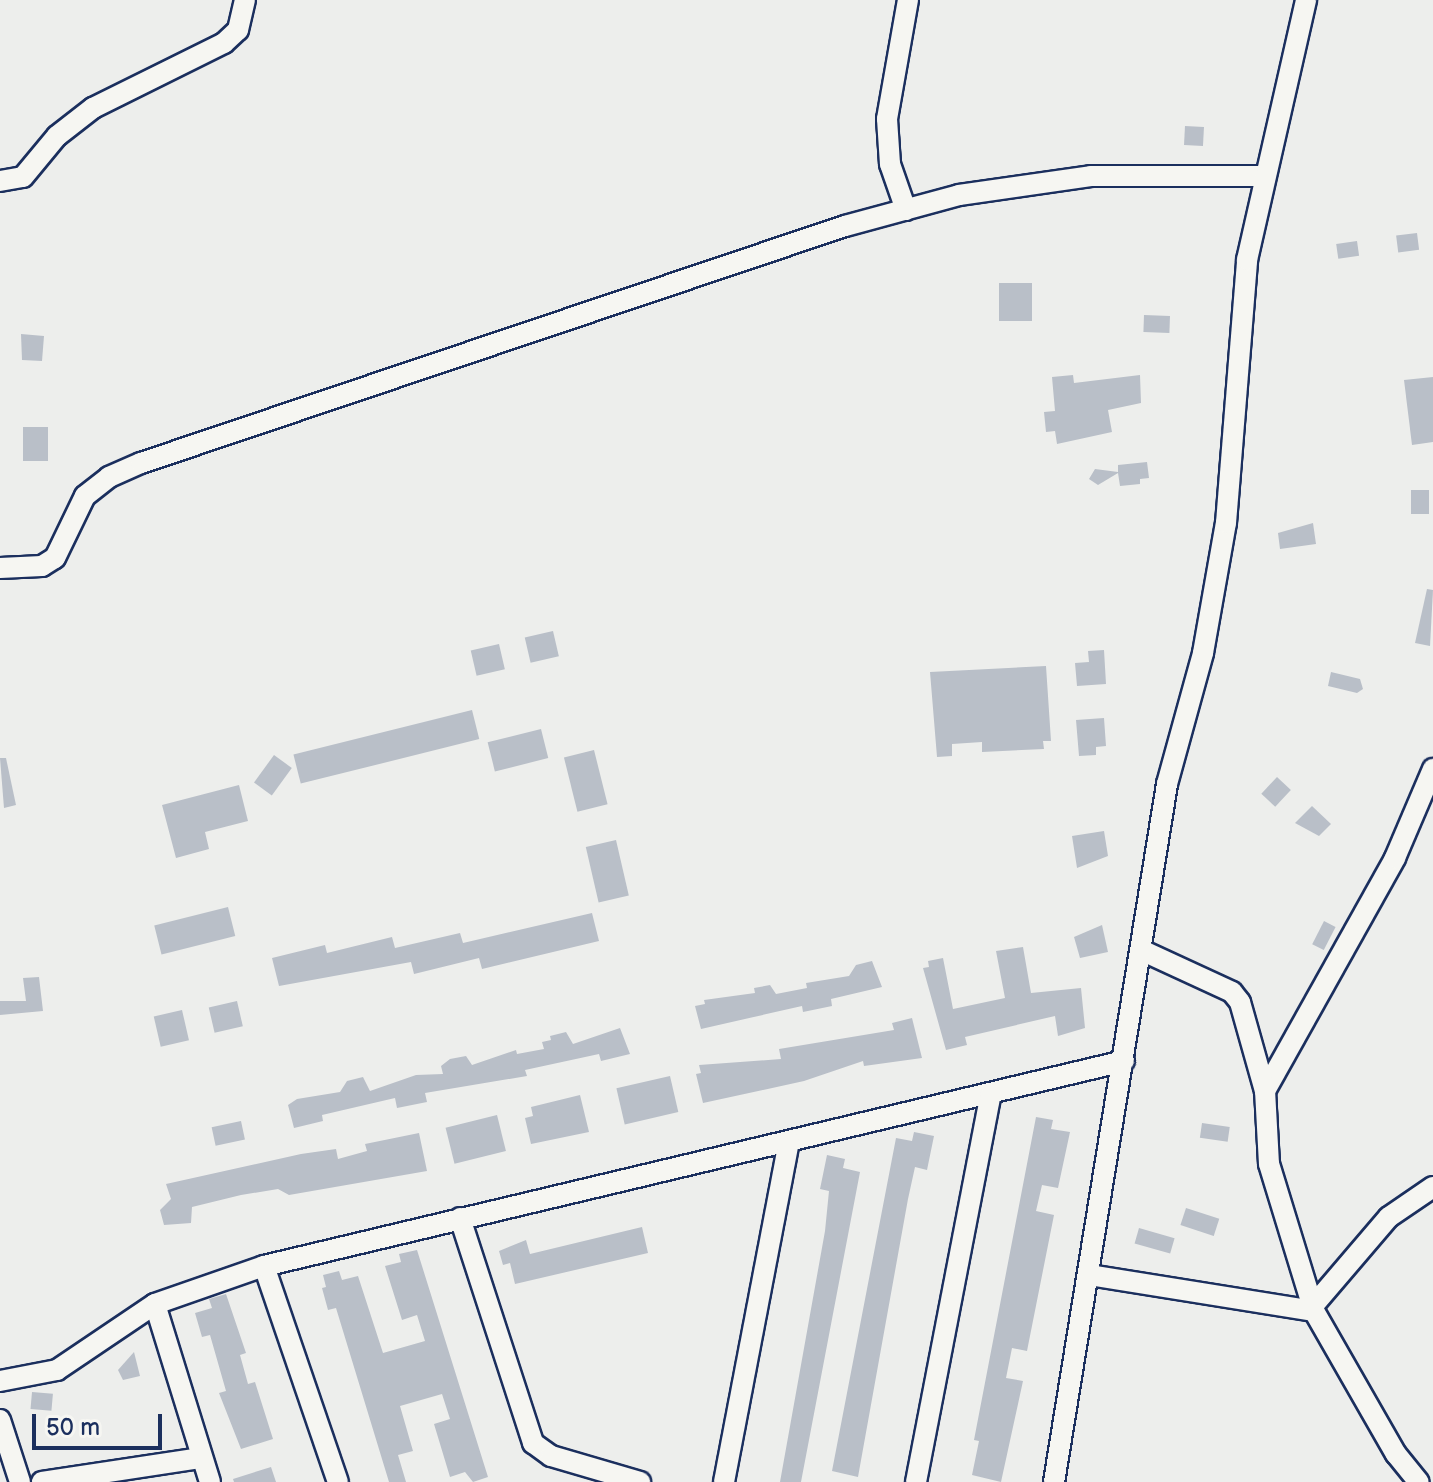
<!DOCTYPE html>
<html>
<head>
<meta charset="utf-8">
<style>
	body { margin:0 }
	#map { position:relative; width:1433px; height:1482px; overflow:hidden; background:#edeeec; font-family:"Balsamiq Sans",sans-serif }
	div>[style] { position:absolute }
	.building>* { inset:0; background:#b9bfc8; transform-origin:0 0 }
	.roads { filter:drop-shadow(2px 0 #1b2f5e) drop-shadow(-2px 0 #1b2f5e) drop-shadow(0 2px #1b2f5e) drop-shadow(0 -2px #1b2f5e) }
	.minor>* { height:20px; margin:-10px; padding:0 10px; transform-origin:10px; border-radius:10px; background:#f6f6f2 }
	span { translate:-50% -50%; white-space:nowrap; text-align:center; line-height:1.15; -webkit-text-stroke:7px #f6f6f2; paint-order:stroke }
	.scale { position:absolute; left:32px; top:1414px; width:130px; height:36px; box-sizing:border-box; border:4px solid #1b2f5e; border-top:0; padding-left:10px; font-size:24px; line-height:28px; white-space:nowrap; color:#1b2f5e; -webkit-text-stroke:6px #f6f6f2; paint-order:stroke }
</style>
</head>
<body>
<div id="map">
	<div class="building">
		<div style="left:1185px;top:126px;width:19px;height:19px;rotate:3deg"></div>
		<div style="left:1417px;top:233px;width:17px;height:21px;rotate:83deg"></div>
		<div style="left:1357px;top:241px;width:15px;height:21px;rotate:82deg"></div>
		<div style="left:1032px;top:283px;width:38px;height:33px;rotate:90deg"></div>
		<div style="left:1144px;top:315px;width:26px;height:17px;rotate:2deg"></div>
		<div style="clip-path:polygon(21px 334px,44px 336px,42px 361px,22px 360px)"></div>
		<div style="clip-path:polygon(1073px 375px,1074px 383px,1140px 375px,1141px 403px,1108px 410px,1112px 432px,1057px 444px,1055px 431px,1046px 432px,1044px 412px,1055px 411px,1052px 377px)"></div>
		<div style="clip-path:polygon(1433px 377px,1433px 442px,1412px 445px,1404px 380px)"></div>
		<div style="left:23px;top:427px;width:25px;height:34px"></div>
		<div style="clip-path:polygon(1147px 462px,1149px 478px,1140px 479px,1140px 484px,1120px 486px,1118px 473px,1098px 485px,1089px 479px,1095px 469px,1118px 472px,1118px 465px)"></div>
		<div style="left:1411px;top:490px;width:18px;height:24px"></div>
		<div style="clip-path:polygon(1313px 523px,1316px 544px,1280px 549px,1278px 533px)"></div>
		<div style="clip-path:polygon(1427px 589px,1433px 590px,1430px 646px,1415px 643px)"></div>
		<div style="left:553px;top:631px;width:26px;height:29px;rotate:77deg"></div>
		<div style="left:499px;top:644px;width:26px;height:29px;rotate:77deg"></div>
		<div style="clip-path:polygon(1104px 650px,1106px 684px,1077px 686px,1075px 663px,1089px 662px,1088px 651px)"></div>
		<div style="clip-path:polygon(1046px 666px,1051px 741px,1043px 741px,1044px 749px,982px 752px,982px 742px,952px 744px,952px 756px,937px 757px,930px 672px)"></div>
		<div style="clip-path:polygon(1331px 672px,1360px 679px,1363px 689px,1357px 693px,1328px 686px)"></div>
		<div style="left:472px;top:710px;width:30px;height:184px;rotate:76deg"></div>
		<div style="clip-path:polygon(1104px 718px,1106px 746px,1096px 747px,1096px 755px,1079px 756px,1076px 720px)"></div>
		<div style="left:541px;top:729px;width:30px;height:55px;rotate:76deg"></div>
		<div style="left:594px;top:750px;width:56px;height:31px;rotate:76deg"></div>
		<div style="left:274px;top:755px;width:22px;height:34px;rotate:36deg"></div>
		<div style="clip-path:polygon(0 758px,6px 758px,16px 805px,4px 808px)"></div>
		<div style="left:1277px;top:777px;width:19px;height:23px;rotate:43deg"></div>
		<div style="clip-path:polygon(239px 785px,248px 821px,205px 832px,209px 849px,176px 858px,162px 805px)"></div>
		<div style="clip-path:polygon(1312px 806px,1331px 824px,1319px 836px,1295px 823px)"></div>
		<div style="clip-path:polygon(1104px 831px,1108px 856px,1077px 868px,1072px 836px)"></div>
		<div style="left:616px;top:840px;width:57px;height:31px;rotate:77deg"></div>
		<div style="left:228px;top:907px;width:30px;height:76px;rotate:76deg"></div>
		<div style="clip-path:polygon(592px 913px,599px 941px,482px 969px,479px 958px,414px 974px,411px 962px,279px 986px,272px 958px,325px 945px,327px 953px,392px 937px,395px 948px,460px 933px,463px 943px)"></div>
		<div style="left:1324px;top:921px;width:13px;height:26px;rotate:27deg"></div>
		<div style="clip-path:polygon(1102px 925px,1108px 952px,1080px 958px,1074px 937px)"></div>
		<div style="clip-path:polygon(1023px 947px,1031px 993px,1081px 988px,1085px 1028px,1058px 1036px,1055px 1016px,965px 1037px,967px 1045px,946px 1050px,923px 968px,929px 967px,928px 961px,943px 958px,953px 1009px,1005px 998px,996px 951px)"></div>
		<div style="clip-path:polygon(872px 961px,882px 987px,831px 999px,832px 1006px,803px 1012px,802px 1006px,701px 1029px,695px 1006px,705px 1004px,704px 1000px,755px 993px,754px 988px,770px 985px,776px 994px,807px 988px,806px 983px,849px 976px,856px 965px)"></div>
		<div style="clip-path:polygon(39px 977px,43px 1011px,0 1015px,0 1001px,26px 1001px,23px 978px)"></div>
		<div style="left:237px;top:1001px;width:26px;height:29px;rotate:77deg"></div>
		<div style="left:182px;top:1010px;width:31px;height:29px;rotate:77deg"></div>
		<div style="clip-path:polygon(912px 1018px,922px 1058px,864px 1066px,863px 1061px,804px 1081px,703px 1103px,696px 1074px,701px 1073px,699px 1065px,781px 1059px,779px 1049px,894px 1030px,892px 1023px)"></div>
		<div style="clip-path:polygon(620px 1028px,630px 1054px,601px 1061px,599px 1054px,525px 1070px,527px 1076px,425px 1093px,427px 1102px,397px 1108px,395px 1098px,322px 1115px,323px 1121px,294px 1128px,288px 1105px,297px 1099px,340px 1092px,347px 1081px,363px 1077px,370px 1091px,416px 1075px,443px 1074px,441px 1066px,450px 1059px,466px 1056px,472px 1065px,516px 1050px,517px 1054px,544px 1049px,542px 1042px,551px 1040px,550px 1036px,566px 1032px,573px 1044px)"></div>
		<div style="left:670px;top:1076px;width:37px;height:55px;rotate:77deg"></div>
		<div style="clip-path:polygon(580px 1095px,589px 1132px,531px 1144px,525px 1118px,533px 1116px,531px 1107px)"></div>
		<div style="left:497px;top:1115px;width:37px;height:53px;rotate:76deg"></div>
		<div style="clip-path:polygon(1036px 1117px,1053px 1120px,1051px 1129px,1070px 1132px,1058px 1188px,1042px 1185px,1036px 1211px,1054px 1215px,1027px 1351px,1012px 1348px,1006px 1378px,1023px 1381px,1001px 1482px,972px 1475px,979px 1441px,974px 1440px)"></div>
		<div style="left:241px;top:1121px;width:19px;height:30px;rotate:78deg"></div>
		<div style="left:1202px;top:1123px;width:28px;height:15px;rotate:8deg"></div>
		<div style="clip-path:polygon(914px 1132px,934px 1136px,927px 1170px,915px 1167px,908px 1199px,858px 1477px,832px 1471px,896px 1138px,912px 1141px)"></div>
		<div style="clip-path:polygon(419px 1133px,427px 1171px,289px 1195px,278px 1189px,241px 1195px,192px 1207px,191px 1223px,164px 1225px,160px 1210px,171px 1199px,166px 1184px,301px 1154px,336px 1149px,338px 1159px,367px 1151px,365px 1144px)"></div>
		<div style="clip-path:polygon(827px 1155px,845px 1159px,843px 1168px,860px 1172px,801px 1482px,780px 1482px,825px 1231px,829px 1191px,820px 1189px)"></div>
		<div style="left:1186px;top:1208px;width:35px;height:18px;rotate:18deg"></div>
		<div style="clip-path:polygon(642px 1227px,648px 1253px,515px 1284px,510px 1263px,503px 1265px,499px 1251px,526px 1240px,530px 1254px)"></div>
		<div style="left:1139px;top:1228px;width:37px;height:16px;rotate:16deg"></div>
		<div style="clip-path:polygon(417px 1250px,488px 1477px,473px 1482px,465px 1472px,450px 1477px,434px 1424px,450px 1419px,442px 1394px,400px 1406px,413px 1451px,398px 1455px,406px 1482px,389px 1482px,336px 1308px,328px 1310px,322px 1288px,326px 1287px,323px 1275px,339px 1271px,342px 1280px,358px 1276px,383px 1353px,425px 1341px,417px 1315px,402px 1320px,385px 1266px,401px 1262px,399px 1254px)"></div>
		<div style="clip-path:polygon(226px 1294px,246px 1353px,240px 1355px,248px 1384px,255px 1382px,273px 1439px,241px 1449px,219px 1393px,226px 1391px,210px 1335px,202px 1337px,195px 1313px,212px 1308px,209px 1299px)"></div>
		<div style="clip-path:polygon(134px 1352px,140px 1376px,123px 1380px,118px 1370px)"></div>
		<div style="left:32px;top:1392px;width:21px;height:17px;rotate:5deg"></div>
		<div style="clip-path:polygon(271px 1467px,276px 1482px,234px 1482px,233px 1479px)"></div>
	</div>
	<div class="roads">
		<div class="minor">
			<div style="left:0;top:181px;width:23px;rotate:-10deg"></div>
			<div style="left:23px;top:177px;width:53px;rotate:-50.3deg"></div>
			<div style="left:57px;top:136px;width:46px;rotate:-37.9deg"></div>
			<div style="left:93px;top:108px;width:146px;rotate:-26.4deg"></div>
			<div style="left:224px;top:43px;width:19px;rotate:-43deg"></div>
			<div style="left:238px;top:30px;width:31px;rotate:-77deg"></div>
			<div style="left:906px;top:210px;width:49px;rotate:-109.2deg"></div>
			<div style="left:890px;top:164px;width:45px;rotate:-93.8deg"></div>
			<div style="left:887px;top:119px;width:121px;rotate:-80deg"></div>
			<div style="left:0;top:568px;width:42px;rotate:-2.7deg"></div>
			<div style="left:42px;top:566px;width:15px;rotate:-32deg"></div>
			<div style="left:55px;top:558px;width:69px;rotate:-64.2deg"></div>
			<div style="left:85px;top:496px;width:31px;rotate:-38deg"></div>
			<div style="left:109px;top:477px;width:35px;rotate:-24deg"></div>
			<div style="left:141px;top:463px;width:743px;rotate:-18.61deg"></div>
			<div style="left:845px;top:226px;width:118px;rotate:-15.2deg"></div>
			<div style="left:959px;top:195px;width:133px;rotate:-8.2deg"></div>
			<div style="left:1091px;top:176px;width:174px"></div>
			<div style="left:1265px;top:1091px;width:267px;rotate:-60.8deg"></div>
			<div style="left:1395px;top:858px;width:97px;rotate:-66.9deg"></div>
			<div style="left:460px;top:1218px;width:237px;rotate:72deg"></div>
			<div style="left:533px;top:1443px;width:22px;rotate:36deg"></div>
			<div style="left:551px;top:1456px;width:93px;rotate:16.3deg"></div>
			<div style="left:264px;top:1266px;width:228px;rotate:71.1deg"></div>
			<div style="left:1089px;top:1275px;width:228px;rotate:9.1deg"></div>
			<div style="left:1314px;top:1311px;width:154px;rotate:-107deg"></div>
			<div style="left:1269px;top:1164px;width:73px;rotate:-93.1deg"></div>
			<div style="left:1265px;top:1091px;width:92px;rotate:-105.7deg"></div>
			<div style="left:1240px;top:1002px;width:13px;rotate:-129deg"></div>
			<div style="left:1232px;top:992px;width:100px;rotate:-155.2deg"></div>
			<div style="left:1312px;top:1307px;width:118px;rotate:-49.5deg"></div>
			<div style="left:1389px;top:1217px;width:53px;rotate:-34.3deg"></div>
			<div style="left:1314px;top:1311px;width:165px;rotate:60.2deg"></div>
			<div style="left:1396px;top:1454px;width:36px;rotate:51deg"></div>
			<div style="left:0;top:1381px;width:58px;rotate:-10.9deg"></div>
			<div style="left:57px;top:1370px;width:118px;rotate:-34deg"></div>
			<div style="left:0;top:1420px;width:65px;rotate:72.1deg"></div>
			<div style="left:42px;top:1482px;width:161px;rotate:-8.6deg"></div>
			<div style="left:210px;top:1482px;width:186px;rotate:-107.2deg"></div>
			<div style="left:155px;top:1304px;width:115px;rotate:-19.2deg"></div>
			<div style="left:264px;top:1266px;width:884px;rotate:-13.41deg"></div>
			<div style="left:724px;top:1482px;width:346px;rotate:-79.2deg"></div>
			<div style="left:916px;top:1482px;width:395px;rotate:-79.1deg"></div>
			<div style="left:1054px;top:1482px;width:707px;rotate:-80.8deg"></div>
			<div style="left:1167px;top:784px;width:136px;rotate:-74.6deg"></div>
			<div style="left:1203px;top:653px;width:132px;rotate:-80deg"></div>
			<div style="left:1226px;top:523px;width:264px;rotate:-85.4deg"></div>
			<div style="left:1247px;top:260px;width:267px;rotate:-77.2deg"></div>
		</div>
	</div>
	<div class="scale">50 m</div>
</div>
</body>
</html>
